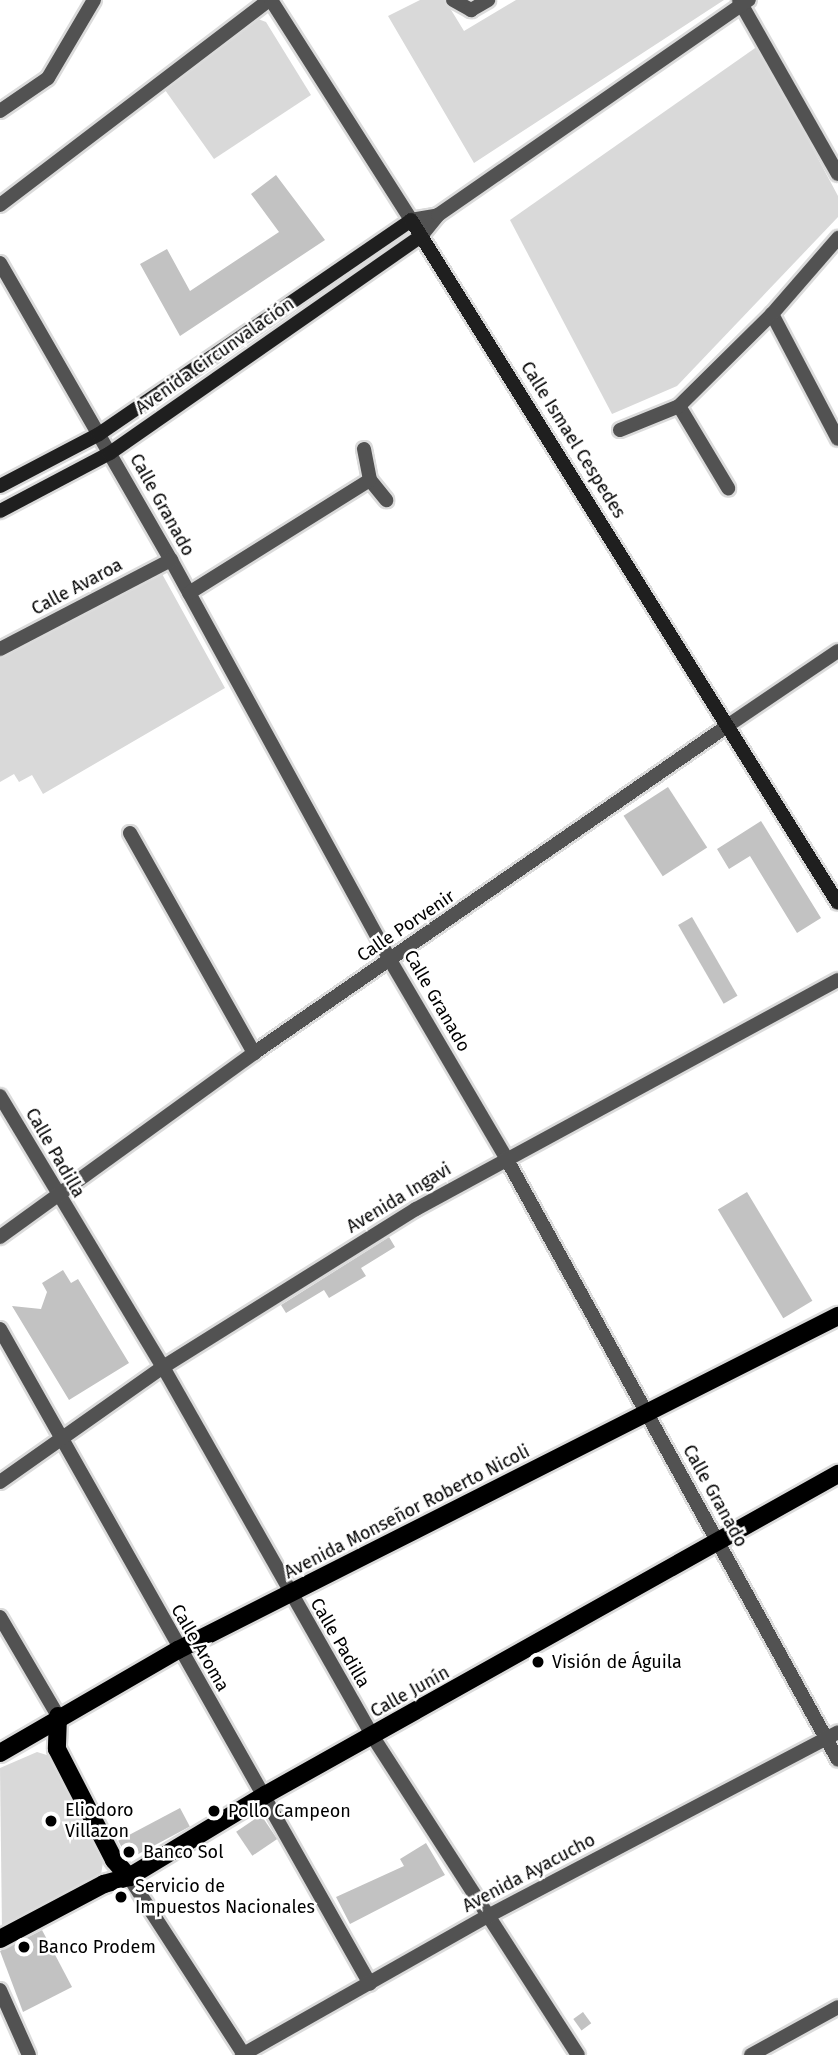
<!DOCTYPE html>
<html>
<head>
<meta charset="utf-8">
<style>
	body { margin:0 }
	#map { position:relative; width:838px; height:2055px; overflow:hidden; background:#fff; font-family:"Fira Sans",sans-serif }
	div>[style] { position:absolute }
	.green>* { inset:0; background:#d9d9d9 }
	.building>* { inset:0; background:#c2c2c2; transform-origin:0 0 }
	.roads { filter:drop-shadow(2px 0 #dbdbdb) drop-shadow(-2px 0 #dbdbdb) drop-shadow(0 2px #dbdbdb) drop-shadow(0 -2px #dbdbdb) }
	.minor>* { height:14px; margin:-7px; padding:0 7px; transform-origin:7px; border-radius:7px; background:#525252 }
	.tertiary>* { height:14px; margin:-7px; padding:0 7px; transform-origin:7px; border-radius:7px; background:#525252 }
	.secondary>* { height:14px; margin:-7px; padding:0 7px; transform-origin:7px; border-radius:7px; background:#1f1f1f }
	.primary>* { height:18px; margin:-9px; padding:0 9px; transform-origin:9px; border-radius:9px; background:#000 }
	.dots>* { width:19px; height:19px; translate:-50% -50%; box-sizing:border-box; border:4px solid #fff; border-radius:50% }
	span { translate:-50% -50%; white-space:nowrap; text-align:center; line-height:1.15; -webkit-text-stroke:5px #fff; paint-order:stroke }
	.street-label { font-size:18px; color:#000 }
	.poi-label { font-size:18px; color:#000 }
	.left { translate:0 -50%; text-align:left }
</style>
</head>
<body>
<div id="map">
	<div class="green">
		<div style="clip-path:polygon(420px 0,445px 0,464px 31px,516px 0,724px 0,474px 163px,388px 16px)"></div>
		<div style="clip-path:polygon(258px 19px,266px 22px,311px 95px,214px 159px,165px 90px)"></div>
		<div style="clip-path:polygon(758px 46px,838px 196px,838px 217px,677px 386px,612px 414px,510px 220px)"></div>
		<div style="clip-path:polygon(161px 572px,225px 688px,43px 794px,32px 775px,19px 782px,14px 774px,0 782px,0 655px)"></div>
		<div style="clip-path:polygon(37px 1752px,50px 1756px,103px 1862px,101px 1875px,2px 1930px,0 1768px)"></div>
	</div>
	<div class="building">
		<div style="clip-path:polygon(276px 175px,325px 240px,180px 336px,140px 264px,167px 249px,190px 291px,279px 232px,251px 194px)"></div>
		<div style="left:668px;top:787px;width:72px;height:53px;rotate:57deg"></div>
		<div style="clip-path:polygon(761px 821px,821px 918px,797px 933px,750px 856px,729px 869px,717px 849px)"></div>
		<div style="left:692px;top:917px;width:91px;height:16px;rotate:60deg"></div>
		<div style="left:747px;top:1192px;width:127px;height:34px;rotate:59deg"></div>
		<div style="clip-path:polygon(389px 1237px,395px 1247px,361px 1268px,366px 1276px,329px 1298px,324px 1290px,286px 1313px,281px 1305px)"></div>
		<div style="clip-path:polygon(63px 1270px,71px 1283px,78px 1279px,129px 1363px,69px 1400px,12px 1306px,41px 1309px,47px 1292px,42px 1283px)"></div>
		<div style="left:180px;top:1808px;width:21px;height:70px;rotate:62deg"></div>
		<div style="left:261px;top:1815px;width:29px;height:30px;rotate:56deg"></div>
		<div style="clip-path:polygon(426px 1843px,445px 1875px,350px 1924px,336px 1897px,404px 1866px,400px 1859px)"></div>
		<div style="clip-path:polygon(42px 1930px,72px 1987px,23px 2012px,0 1951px)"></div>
		<div style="left:583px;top:2012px;width:14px;height:12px;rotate:54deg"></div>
	</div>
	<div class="roads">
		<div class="minor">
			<div style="left:453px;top:0;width:21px;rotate:29deg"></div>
			<div style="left:471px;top:10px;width:20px;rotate:-30deg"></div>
			<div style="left:739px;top:0;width:200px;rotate:60.4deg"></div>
			<div style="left:0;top:111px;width:58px;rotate:-34.5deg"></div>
			<div style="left:48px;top:78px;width:91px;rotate:-59.5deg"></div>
			<div style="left:0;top:205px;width:338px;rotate:-37.3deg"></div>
			<div style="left:0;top:263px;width:343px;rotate:60.1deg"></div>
			<div style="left:171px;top:560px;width:456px;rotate:61.3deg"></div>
			<div style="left:390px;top:960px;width:229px;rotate:59.6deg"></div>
			<div style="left:506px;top:1158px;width:687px;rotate:61.12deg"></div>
			<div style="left:772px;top:314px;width:141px;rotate:62.2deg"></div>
			<div style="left:679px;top:406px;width:96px;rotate:59.1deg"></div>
			<div style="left:620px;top:430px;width:64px;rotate:-22.1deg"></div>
			<div style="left:679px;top:406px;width:131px;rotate:-44.7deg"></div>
			<div style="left:772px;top:314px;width:101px;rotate:-49deg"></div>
			<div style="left:364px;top:449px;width:32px;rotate:79deg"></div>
			<div style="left:370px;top:480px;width:26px;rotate:51deg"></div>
			<div style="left:189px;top:593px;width:213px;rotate:-32deg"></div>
			<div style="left:0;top:649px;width:193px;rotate:-27.5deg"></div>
			<div style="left:730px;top:724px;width:130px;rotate:-34.1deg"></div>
			<div style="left:130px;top:833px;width:253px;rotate:60.6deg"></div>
			<div style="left:0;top:1096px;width:316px;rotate:59deg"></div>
			<div style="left:163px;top:1367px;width:425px;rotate:60.4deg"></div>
			<div style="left:373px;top:1737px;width:378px;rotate:57.2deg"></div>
			<div style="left:0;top:1329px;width:752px;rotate:60.54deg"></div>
			<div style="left:0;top:1482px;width:199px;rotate:-35.2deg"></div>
			<div style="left:163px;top:1367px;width:298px;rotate:-32deg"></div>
			<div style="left:416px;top:1209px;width:480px;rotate:-28.5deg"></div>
			<div style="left:0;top:1617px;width:115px;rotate:59.6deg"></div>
			<div style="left:129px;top:1877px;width:212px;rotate:57.1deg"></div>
			<div style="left:0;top:1990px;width:71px;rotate:66deg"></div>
			<div style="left:242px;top:2055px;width:283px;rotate:-29.5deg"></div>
			<div style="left:488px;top:1916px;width:395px;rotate:-27.7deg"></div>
			<div style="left:751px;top:2055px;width:99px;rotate:-28.9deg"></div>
		</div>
		<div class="tertiary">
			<div style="left:271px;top:0;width:261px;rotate:57.5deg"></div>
			<div style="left:411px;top:220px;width:27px;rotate:-10deg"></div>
			<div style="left:438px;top:215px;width:27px;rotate:129deg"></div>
			<div style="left:438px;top:215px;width:378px;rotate:-34.7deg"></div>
			<div style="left:0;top:1237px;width:314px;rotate:-35.9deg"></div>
			<div style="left:254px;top:1053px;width:579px;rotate:-34.65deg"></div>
		</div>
		<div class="secondary">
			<div style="left:0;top:486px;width:112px;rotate:-27.7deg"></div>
			<div style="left:99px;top:434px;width:378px;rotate:-34.4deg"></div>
			<div style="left:411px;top:220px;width:805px;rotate:57.99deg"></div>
			<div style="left:0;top:511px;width:124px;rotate:-27.8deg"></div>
			<div style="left:110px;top:453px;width:379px;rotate:-34.9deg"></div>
		</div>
		<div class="primary">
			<div style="left:58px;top:1716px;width:33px;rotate:92deg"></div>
			<div style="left:57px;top:1749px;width:125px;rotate:62.8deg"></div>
			<div style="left:114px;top:1860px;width:23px;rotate:49deg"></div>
			<div style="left:0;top:1753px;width:206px;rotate:-30.1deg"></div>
			<div style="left:178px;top:1650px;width:740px;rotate:-26.84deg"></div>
			<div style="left:0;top:1939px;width:118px;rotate:-27.9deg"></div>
			<div style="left:104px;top:1884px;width:26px;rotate:-16deg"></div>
			<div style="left:129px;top:1877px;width:159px;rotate:-31.1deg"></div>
			<div style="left:265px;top:1795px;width:657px;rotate:-29.26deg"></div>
		</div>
	</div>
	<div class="dots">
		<div style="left:538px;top:1662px;background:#000"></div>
		<div style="left:214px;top:1811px;background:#000"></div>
		<div style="left:51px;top:1821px;background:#000"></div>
		<div style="left:129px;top:1852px;background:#000"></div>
		<div style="left:121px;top:1897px;background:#000"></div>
		<div style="left:24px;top:1947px;background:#000"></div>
	</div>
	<div class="street-label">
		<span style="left:215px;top:356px;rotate:-35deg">Avenida Circunvalación</span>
		<span style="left:573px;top:440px;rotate:58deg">Calle Ismael Cespedes</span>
		<span style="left:162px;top:505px;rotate:61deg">Calle Granado</span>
		<span style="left:77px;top:587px;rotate:-28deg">Calle Avaroa</span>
		<span style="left:406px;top:926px;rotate:-34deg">Calle Porvenir</span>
		<span style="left:437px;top:1001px;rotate:60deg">Calle Granado</span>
		<span style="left:55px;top:1153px;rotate:60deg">Calle Padilla</span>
		<span style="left:399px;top:1198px;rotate:-31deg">Avenida Ingavi</span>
		<span style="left:715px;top:1496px;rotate:61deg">Calle Granado</span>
		<span style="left:407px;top:1512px;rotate:-27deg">Avenida Monseñor Roberto Nicoli</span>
		<span style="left:340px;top:1643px;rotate:60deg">Calle Padilla</span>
		<span style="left:200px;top:1648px;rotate:60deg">Calle Aroma</span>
		<span style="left:410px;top:1692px;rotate:-29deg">Calle Junín</span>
		<span style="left:529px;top:1873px;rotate:-28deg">Avenida Ayacucho</span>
	</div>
	<div class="poi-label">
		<span class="left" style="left:552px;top:1662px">Visión de Águila</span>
		<span class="left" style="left:65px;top:1821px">Eliodoro<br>Villazon</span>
		<span class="left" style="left:228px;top:1811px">Pollo Campeon</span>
		<span class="left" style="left:143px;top:1852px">Banco Sol</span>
		<span class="left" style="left:135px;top:1897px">Servicio de<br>Impuestos Nacionales</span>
		<span class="left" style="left:38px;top:1947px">Banco Prodem</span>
	</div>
</div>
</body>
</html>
